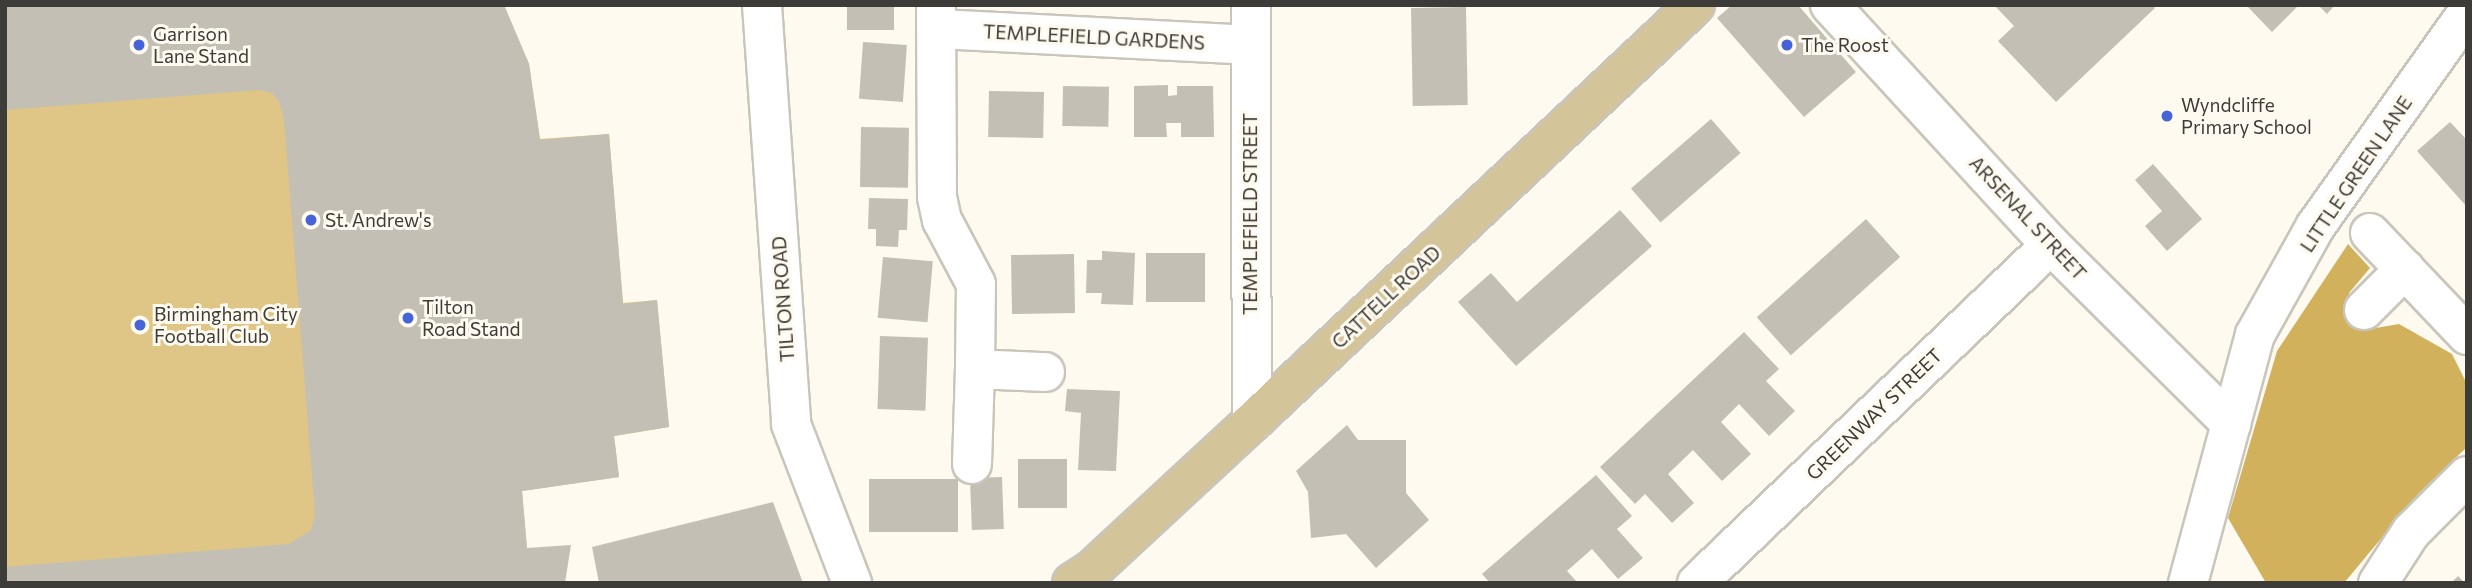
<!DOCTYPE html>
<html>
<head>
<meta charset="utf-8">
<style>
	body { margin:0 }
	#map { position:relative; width:2472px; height:588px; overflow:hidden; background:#fefaf0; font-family:Commissioner,sans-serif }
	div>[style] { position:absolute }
	.green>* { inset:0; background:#dfc586 }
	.forest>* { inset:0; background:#d2b15c }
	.building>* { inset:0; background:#c3bfb5; transform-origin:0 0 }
	.roads { filter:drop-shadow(2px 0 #c9c5bb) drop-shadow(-2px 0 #c9c5bb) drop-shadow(0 2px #c9c5bb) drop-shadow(0 -2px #c9c5bb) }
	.minor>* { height:38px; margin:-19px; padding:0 19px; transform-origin:19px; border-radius:19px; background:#fff }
	.major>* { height:38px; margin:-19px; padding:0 19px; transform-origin:19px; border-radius:19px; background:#d4c49a }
	.dots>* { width:19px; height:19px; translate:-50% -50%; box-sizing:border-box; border:4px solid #fefaf0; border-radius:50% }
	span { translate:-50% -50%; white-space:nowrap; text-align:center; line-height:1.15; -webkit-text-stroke:6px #fefaf0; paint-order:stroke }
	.poi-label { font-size:19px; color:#3e3c38 }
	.left { translate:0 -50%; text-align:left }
	.street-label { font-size:19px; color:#3e3c38 }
	.frame { position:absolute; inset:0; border:7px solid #3e3c38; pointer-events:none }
</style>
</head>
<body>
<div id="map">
	<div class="green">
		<div style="clip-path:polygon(5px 5px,504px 5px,529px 64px,540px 139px,609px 134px,623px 303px,657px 300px,669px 427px,614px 436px,619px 477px,522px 491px,527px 548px,571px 545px,5px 583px)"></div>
	</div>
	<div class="forest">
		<div style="clip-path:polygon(2348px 244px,2370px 268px,2349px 293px,2364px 330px,2399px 324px,2452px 354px,2467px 384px,2467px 447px,2419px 493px,2344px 583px,2266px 583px,2228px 518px,2277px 351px)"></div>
	</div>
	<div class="building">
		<div style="clip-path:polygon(5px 5px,504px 5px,529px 64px,540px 140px,609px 134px,623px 304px,657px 300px,669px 427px,614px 436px,619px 477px,522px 491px,527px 548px,571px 545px,565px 583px,5px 583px,5px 567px,289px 544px,311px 530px,315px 515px,284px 119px,279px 102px,272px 93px,259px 90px,5px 110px)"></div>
		<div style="left:847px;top:5px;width:47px;height:25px"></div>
		<div style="clip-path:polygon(1732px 5px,1798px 5px,1856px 72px,1804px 117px,1717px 18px)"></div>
		<div style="clip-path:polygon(1994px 5px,2152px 5px,2155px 8px,2056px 102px,1998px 41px,2014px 26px)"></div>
		<div style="clip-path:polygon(2246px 5px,2299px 5px,2272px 32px)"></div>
		<div style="clip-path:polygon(2318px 5px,2335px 5px,2327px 14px)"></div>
		<div style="left:1466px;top:7px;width:98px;height:55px;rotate:89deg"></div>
		<div style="left:863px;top:42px;width:44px;height:57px;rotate:4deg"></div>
		<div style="clip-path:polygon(1168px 85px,1168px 96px,1177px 95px,1177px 86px,1213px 86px,1214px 137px,1181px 137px,1181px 123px,1166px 123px,1167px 137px,1134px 137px,1134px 86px)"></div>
		<div style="left:1063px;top:86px;width:46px;height:40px;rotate:1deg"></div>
		<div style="left:989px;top:91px;width:55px;height:46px;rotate:1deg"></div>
		<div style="left:1711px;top:119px;width:45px;height:106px;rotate:49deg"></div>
		<div style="clip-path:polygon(2450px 122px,2467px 140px,2467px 207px,2417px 151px)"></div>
		<div style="left:861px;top:127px;width:48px;height:60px;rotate:1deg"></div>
		<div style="clip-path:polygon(2153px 164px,2202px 219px,2167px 251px,2145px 226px,2162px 211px,2135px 180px)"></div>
		<div style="clip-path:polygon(869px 198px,908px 199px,907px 230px,899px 230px,898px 247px,876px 246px,876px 229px,868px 229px)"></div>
		<div style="clip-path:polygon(1620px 210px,1652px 246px,1516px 366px,1458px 302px,1491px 273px,1517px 302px)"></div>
		<div style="left:1866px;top:219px;width:51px;height:147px;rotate:48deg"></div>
		<div style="clip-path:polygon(1102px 251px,1135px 253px,1133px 305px,1101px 304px,1102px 293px,1086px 293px,1087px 260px,1102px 260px)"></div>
		<div style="left:1146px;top:253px;width:59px;height:49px"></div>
		<div style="left:1074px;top:254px;width:59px;height:63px;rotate:89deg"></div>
		<div style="left:883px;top:257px;width:50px;height:61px;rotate:5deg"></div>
		<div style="clip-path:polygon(1744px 332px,1779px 369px,1766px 381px,1795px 411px,1769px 436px,1739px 404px,1721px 422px,1751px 454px,1722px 481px,1693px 450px,1668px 474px,1694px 503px,1672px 523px,1645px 494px,1635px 504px,1600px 467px)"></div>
		<div style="left:880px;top:336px;width:48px;height:73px;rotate:2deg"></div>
		<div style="clip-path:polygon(1067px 389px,1120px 391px,1116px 471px,1078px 470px,1081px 413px,1065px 411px)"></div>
		<div style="clip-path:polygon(1347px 425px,1358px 440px,1406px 440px,1406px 493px,1429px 520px,1376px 568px,1346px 534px,1311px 538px,1308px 492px,1296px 471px)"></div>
		<div style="left:1018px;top:459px;width:49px;height:49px"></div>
		<div style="clip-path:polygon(1596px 475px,1632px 516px,1617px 529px,1643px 558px,1618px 579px,1592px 549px,1567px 571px,1578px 583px,1490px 583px,1482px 574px)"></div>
		<div style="left:1002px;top:477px;width:52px;height:32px;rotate:88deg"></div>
		<div style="left:958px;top:479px;width:53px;height:89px;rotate:90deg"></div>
		<div style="clip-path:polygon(773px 502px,803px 583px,599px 583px,592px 547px)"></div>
		<div style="clip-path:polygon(2458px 576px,2465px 583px,2451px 583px)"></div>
	</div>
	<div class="roads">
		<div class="minor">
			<div style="left:762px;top:5px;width:420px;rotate:86deg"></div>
			<div style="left:791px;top:424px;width:170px;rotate:69deg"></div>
			<div style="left:936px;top:5px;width:192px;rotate:89.7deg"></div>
			<div style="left:937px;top:197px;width:24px;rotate:78deg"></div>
			<div style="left:942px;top:220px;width:72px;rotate:62deg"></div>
			<div style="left:976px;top:284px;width:85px;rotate:90.7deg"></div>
			<div style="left:1251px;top:5px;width:417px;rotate:89.9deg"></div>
			<div style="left:1830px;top:5px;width:326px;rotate:47.4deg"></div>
			<div style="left:2051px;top:245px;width:254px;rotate:44.8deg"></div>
			<div style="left:938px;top:29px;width:311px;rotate:2.9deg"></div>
			<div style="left:2370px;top:233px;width:141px;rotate:46.4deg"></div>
			<div style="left:2364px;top:310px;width:58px;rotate:-45deg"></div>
			<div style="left:972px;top:464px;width:95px;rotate:-88.2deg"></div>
			<div style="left:975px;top:369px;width:70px;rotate:2.5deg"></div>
			<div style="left:1697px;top:583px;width:489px;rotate:-43.7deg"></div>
			<div style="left:2188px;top:583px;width:257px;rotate:-74.9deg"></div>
			<div style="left:2255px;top:335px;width:124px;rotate:-60.9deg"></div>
			<div style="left:2315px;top:227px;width:262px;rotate:-54.6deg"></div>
			<div style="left:2378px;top:583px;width:61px;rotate:-57.1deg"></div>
			<div style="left:2411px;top:532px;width:79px;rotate:-45deg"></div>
		</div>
		<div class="major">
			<div style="left:1072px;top:583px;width:24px;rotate:-33deg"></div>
			<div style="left:1092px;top:570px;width:218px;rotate:-42.8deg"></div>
			<div style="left:1252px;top:422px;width:608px;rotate:-43.27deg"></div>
		</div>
	</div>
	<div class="dots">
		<div style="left:139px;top:45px;background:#4664d8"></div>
		<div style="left:1787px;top:45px;background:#4664d8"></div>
		<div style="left:2167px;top:116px;background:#4664d8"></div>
		<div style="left:311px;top:220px;background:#4664d8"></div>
		<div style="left:408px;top:318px;background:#4664d8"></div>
		<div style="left:140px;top:325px;background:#4664d8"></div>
	</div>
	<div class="poi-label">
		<span class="left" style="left:153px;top:45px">Garrison<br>Lane Stand</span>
		<span class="left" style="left:1801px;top:45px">The Roost</span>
		<span class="left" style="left:2181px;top:116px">Wyndcliffe<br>Primary School</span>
		<span class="left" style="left:325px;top:220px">St. Andrew's</span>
		<span class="left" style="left:422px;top:318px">Tilton<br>Road Stand</span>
		<span class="left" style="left:154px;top:325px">Birmingham City<br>Football Club</span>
	</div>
	<div class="street-label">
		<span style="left:1094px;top:37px;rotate:3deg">TEMPLEFIELD GARDENS</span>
		<span style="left:2356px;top:174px;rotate:-56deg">LITTLE GREEN LANE</span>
		<span style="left:1250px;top:214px;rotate:-90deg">TEMPLEFIELD STREET</span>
		<span style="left:2028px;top:218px;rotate:47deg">ARSENAL STREET</span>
		<span style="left:1386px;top:297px;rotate:-43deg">CATTELL ROAD</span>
		<span style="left:783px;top:299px;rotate:-94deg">TILTON ROAD</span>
		<span style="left:1874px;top:414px;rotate:-44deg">GREENWAY STREET</span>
	</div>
	<div class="frame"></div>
</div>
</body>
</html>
